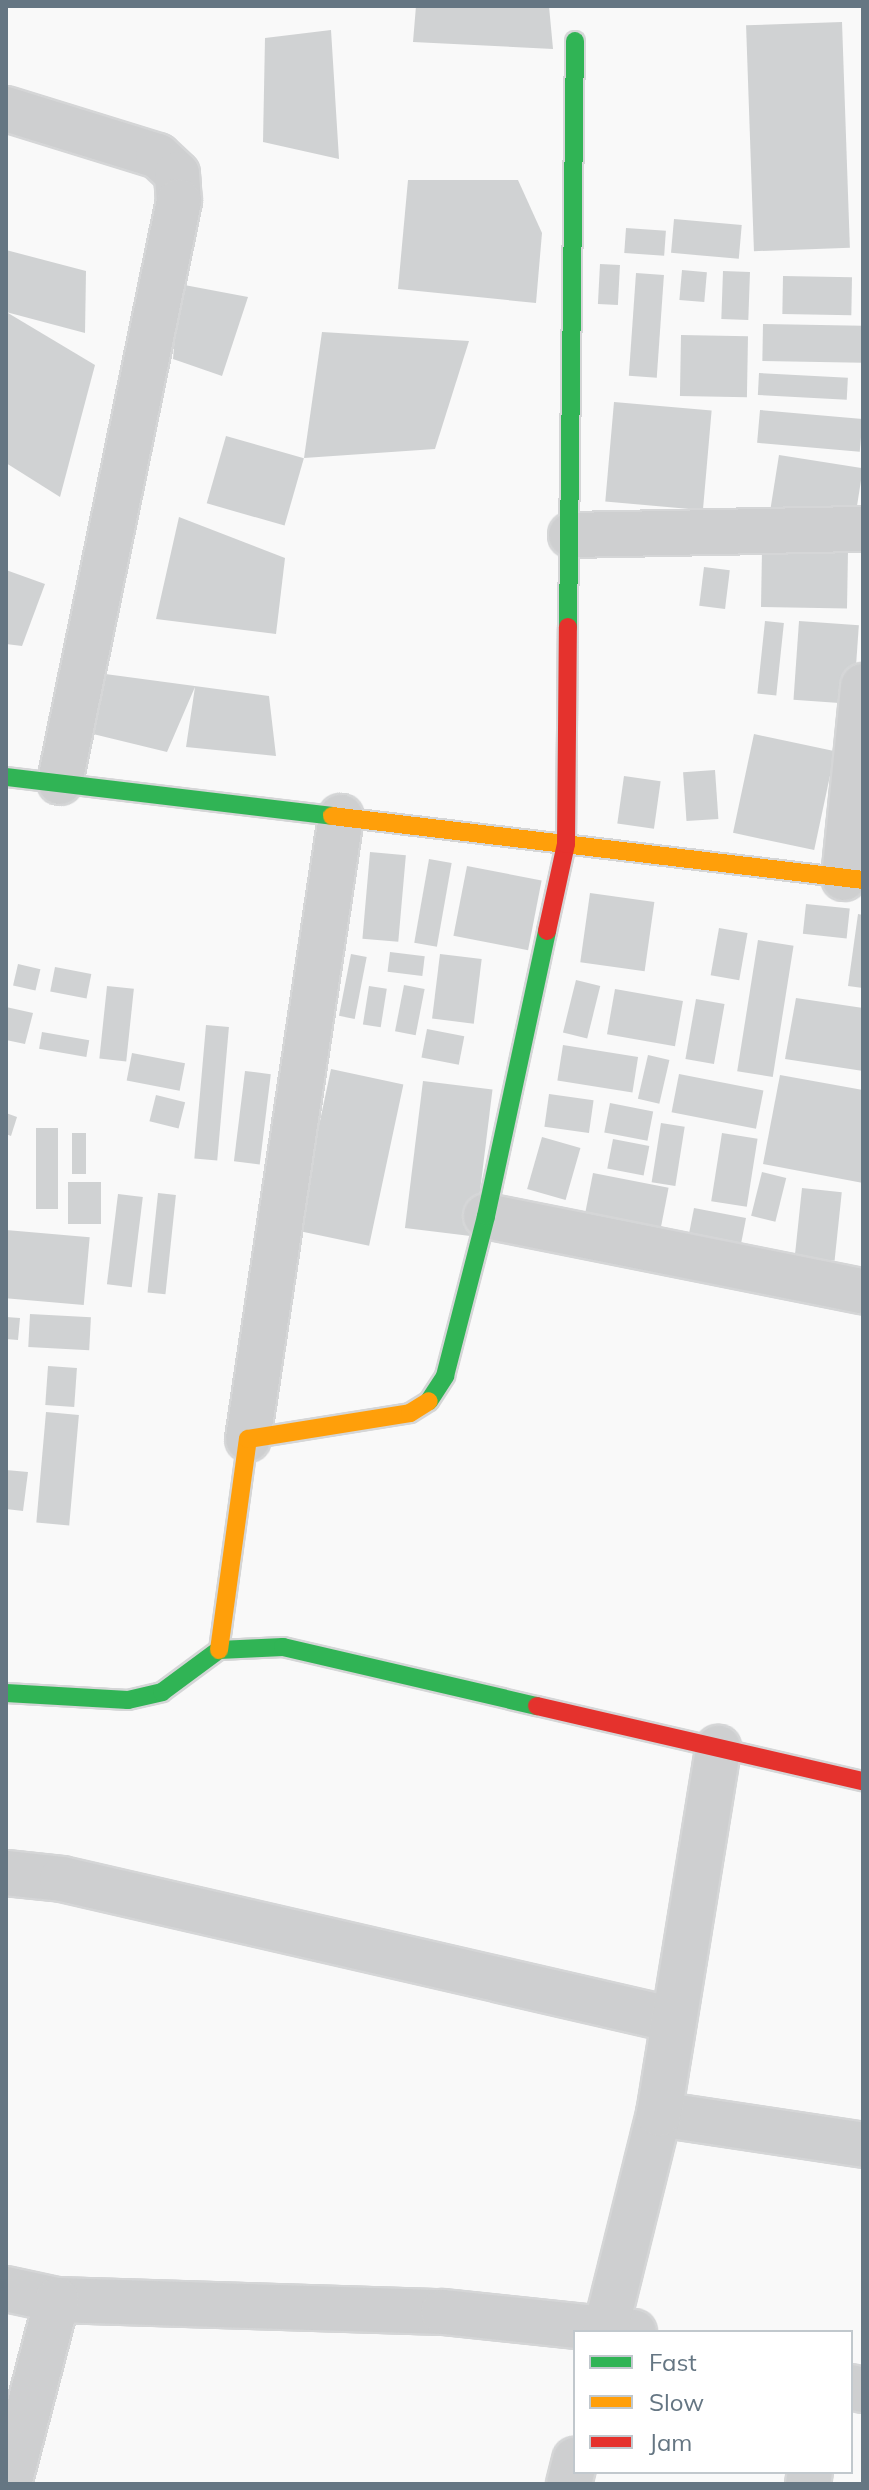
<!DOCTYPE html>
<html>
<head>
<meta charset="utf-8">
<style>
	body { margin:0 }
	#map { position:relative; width:869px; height:2490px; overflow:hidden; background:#f9f9f9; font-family:Mulish,sans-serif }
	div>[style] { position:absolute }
	.building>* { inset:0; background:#d0d2d3; transform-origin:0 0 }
	.roads { filter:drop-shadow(2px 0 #d5d6d7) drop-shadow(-2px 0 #d5d6d7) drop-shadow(0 2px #d5d6d7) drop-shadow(0 -2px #d5d6d7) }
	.street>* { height:44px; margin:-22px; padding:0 22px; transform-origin:22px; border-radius:22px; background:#cecfd0 }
	.fast>* { height:18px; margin:-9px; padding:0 9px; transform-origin:9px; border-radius:9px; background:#30b455 }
	.slow>* { height:18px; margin:-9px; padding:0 9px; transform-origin:9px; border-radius:9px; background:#ff9f0a }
	.jam>* { height:18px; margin:-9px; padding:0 9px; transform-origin:9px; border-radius:9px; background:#e5322d }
	span { translate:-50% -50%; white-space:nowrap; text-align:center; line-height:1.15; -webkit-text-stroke:8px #fff; paint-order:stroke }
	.frame { position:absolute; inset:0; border:8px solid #657683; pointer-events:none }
	.legend { position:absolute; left:573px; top:2330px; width:280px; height:144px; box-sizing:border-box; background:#fff; border:2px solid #c1c8cd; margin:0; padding:10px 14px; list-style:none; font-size:24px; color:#657683 }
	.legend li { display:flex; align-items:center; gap:16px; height:40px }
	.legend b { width:40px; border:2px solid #c1c8cd }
</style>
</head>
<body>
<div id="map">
	<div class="building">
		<div style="clip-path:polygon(416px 6px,549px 6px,553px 49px,413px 42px)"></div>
		<div style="left:842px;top:22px;width:226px;height:96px;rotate:88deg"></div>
		<div style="clip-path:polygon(331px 30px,339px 159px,263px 142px,265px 38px)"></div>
		<div style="clip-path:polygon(408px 180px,518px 180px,542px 233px,536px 303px,398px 289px)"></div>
		<div style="left:674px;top:219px;width:68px;height:34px;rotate:5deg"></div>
		<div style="left:626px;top:228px;width:40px;height:25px;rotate:4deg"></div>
		<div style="clip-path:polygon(6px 250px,86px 271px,85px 333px,6px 312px)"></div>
		<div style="left:600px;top:264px;width:20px;height:40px;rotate:3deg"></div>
		<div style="left:682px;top:270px;width:25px;height:30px;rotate:5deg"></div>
		<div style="left:723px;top:271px;width:27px;height:48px;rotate:2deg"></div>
		<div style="left:636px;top:273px;width:28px;height:103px;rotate:4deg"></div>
		<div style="left:783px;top:276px;width:69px;height:38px;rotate:1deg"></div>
		<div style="clip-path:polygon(179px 284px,248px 297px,222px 376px,173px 359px)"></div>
		<div style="clip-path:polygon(8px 313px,95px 365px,60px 497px,6px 463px)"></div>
		<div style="left:763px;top:324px;width:100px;height:37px;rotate:1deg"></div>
		<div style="clip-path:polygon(322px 332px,469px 341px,435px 449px,304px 458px)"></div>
		<div style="left:681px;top:335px;width:67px;height:61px;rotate:1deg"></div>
		<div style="left:759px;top:373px;width:89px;height:22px;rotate:3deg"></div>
		<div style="left:614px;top:402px;width:98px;height:100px;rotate:5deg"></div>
		<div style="left:760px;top:410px;width:103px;height:33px;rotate:5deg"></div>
		<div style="left:226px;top:436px;width:81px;height:70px;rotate:16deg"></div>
		<div style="left:779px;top:455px;width:85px;height:59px;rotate:9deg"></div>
		<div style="clip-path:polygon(179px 517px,285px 558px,276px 634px,156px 619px)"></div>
		<div style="left:762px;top:550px;width:86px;height:57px;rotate:1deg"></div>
		<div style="left:704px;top:567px;width:26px;height:39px;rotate:7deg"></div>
		<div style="clip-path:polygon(6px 570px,45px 584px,22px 646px,6px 644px)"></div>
		<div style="left:765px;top:621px;width:19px;height:73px;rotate:6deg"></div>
		<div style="left:799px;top:621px;width:60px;height:79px;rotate:4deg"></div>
		<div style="clip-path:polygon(83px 671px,269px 696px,276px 756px,186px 747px,195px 687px,167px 752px,93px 734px)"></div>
		<div style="left:754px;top:734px;width:83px;height:101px;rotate:12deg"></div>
		<div style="left:715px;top:770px;width:49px;height:32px;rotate:86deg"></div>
		<div style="left:624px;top:776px;width:37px;height:48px;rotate:8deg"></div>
		<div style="left:370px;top:852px;width:36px;height:87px;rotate:5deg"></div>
		<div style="left:429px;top:859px;width:23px;height:85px;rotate:10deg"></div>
		<div style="left:467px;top:866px;width:76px;height:71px;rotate:11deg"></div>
		<div style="left:590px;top:893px;width:65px;height:70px;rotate:8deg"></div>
		<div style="left:806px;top:904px;width:44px;height:30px;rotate:6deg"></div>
		<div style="clip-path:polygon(858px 914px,863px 915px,863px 988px,848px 986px)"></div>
		<div style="left:719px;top:928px;width:29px;height:48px;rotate:10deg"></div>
		<div style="left:758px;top:940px;width:36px;height:133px;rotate:9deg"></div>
		<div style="left:390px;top:952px;width:35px;height:20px;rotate:7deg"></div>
		<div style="left:351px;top:954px;width:16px;height:63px;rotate:11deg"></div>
		<div style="left:440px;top:954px;width:42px;height:65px;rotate:7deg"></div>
		<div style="left:18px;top:964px;width:23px;height:22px;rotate:13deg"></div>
		<div style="left:55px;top:967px;width:37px;height:25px;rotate:11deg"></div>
		<div style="left:576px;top:980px;width:25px;height:54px;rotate:14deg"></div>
		<div style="left:404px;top:985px;width:21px;height:47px;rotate:11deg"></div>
		<div style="left:107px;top:986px;width:27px;height:73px;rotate:6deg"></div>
		<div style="left:369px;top:986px;width:18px;height:39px;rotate:9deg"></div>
		<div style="left:615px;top:989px;width:69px;height:46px;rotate:10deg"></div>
		<div style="clip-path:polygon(796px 998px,863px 1008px,863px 1071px,785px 1059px)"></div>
		<div style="left:696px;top:999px;width:29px;height:61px;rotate:10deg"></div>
		<div style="clip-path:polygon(6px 1007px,33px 1013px,25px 1044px,6px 1040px)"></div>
		<div style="left:206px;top:1025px;width:23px;height:134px;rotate:5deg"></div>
		<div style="left:427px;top:1029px;width:38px;height:29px;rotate:11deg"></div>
		<div style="left:42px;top:1032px;width:48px;height:17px;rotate:10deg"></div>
		<div style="left:563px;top:1045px;width:76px;height:36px;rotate:9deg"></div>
		<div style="left:132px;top:1053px;width:54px;height:28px;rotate:11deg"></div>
		<div style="left:648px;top:1055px;width:22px;height:45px;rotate:13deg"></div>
		<div style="left:331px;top:1069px;width:74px;height:165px;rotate:12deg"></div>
		<div style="left:245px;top:1071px;width:26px;height:91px;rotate:7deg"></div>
		<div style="left:679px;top:1074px;width:86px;height:39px;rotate:11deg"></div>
		<div style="clip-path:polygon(780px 1075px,863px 1090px,863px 1183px,763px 1164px)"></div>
		<div style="left:423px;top:1081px;width:70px;height:148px;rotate:7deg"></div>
		<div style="left:549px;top:1094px;width:45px;height:33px;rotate:8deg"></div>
		<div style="left:156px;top:1095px;width:30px;height:27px;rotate:14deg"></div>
		<div style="left:610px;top:1103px;width:44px;height:30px;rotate:11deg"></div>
		<div style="clip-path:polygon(6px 1113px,17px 1117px,11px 1136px,6px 1134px)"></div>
		<div style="left:661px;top:1123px;width:24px;height:60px;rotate:9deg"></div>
		<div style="left:36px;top:1128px;width:22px;height:81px"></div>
		<div style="left:72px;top:1133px;width:14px;height:41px"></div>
		<div style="left:722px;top:1133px;width:36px;height:69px;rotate:9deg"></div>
		<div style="left:542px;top:1137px;width:40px;height:54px;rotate:16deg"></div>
		<div style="left:613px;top:1139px;width:37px;height:30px;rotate:11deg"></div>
		<div style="left:762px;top:1172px;width:25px;height:45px;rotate:14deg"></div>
		<div style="left:593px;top:1173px;width:77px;height:44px;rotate:11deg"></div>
		<div style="left:68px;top:1182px;width:33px;height:42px"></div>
		<div style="left:802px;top:1188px;width:40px;height:69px;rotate:6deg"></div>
		<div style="left:158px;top:1193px;width:18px;height:100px;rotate:6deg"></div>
		<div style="left:118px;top:1194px;width:25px;height:91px;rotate:7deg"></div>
		<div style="left:694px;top:1208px;width:53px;height:37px;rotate:11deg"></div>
		<div style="left:6px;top:1230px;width:84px;height:68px;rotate:5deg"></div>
		<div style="left:30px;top:1314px;width:61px;height:33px;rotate:3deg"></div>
		<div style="clip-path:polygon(6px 1317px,20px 1318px,18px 1340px,6px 1339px)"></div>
		<div style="left:48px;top:1366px;width:29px;height:39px;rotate:4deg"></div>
		<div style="left:46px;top:1412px;width:33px;height:111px;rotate:5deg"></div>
		<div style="clip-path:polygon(6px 1470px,28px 1472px,23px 1511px,6px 1509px)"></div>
	</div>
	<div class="roads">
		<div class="street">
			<div style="left:6px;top:109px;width:159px;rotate:17.2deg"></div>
			<div style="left:158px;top:156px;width:26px;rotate:43deg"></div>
			<div style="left:177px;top:174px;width:27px;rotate:86deg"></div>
			<div style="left:179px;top:201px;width:593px;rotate:101.58deg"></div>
			<div style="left:571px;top:535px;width:292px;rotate:-1.2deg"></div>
			<div style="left:844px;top:878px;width:193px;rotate:-84.3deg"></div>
			<div style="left:486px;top:1216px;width:384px;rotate:11.3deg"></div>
			<div style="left:248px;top:1439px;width:629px;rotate:-81.5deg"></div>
			<div style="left:6px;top:1873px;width:56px;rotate:6.1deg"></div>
			<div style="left:62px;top:1879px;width:628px;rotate:12.97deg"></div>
			<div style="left:659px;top:2114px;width:206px;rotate:8.6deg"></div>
			<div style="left:6px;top:2289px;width:52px;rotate:12.2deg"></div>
			<div style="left:57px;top:2300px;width:386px;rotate:1.8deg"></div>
			<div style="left:443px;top:2312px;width:192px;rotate:6deg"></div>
			<div style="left:605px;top:2332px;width:225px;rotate:-76.1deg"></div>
			<div style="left:659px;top:2114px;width:371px;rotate:-80.8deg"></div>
			<div style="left:851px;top:2387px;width:12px;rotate:14deg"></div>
			<div style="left:9px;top:2484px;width:190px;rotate:-75.4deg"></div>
			<div style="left:569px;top:2484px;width:25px;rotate:-76deg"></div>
			<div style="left:808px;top:2484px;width:12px;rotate:-81deg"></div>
		</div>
		<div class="fast">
			<div style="left:568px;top:627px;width:586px;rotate:-89.32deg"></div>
			<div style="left:6px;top:777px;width:328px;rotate:6.8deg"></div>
			<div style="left:429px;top:1401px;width:30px;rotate:-57deg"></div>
			<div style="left:445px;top:1376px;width:165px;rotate:-75.6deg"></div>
			<div style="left:486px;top:1216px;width:291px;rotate:-77.9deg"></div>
			<div style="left:6px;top:1693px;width:122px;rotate:3.3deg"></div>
			<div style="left:128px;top:1700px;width:35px;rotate:-13deg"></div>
			<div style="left:162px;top:1692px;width:71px;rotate:-36.4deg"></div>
			<div style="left:219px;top:1650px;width:64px;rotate:-2.7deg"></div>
			<div style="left:283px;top:1647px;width:261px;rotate:13.1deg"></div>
		</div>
		<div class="slow">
			<div style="left:332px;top:816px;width:535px;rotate:6.87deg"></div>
			<div style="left:219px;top:1650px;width:213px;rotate:-82.2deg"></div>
			<div style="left:248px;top:1439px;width:164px;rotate:-9.1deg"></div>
			<div style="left:410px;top:1413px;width:22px;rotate:-32deg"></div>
		</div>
		<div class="jam">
			<div style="left:547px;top:931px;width:89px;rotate:-77.7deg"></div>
			<div style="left:566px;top:844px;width:217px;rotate:-89.5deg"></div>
			<div style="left:537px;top:1706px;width:335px;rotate:13deg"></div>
		</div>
	</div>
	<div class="frame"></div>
	<ul class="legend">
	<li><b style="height:10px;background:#30b455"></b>Fast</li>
	<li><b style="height:10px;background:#ff9f0a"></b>Slow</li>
	<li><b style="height:10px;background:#e5322d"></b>Jam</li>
	</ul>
</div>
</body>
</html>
